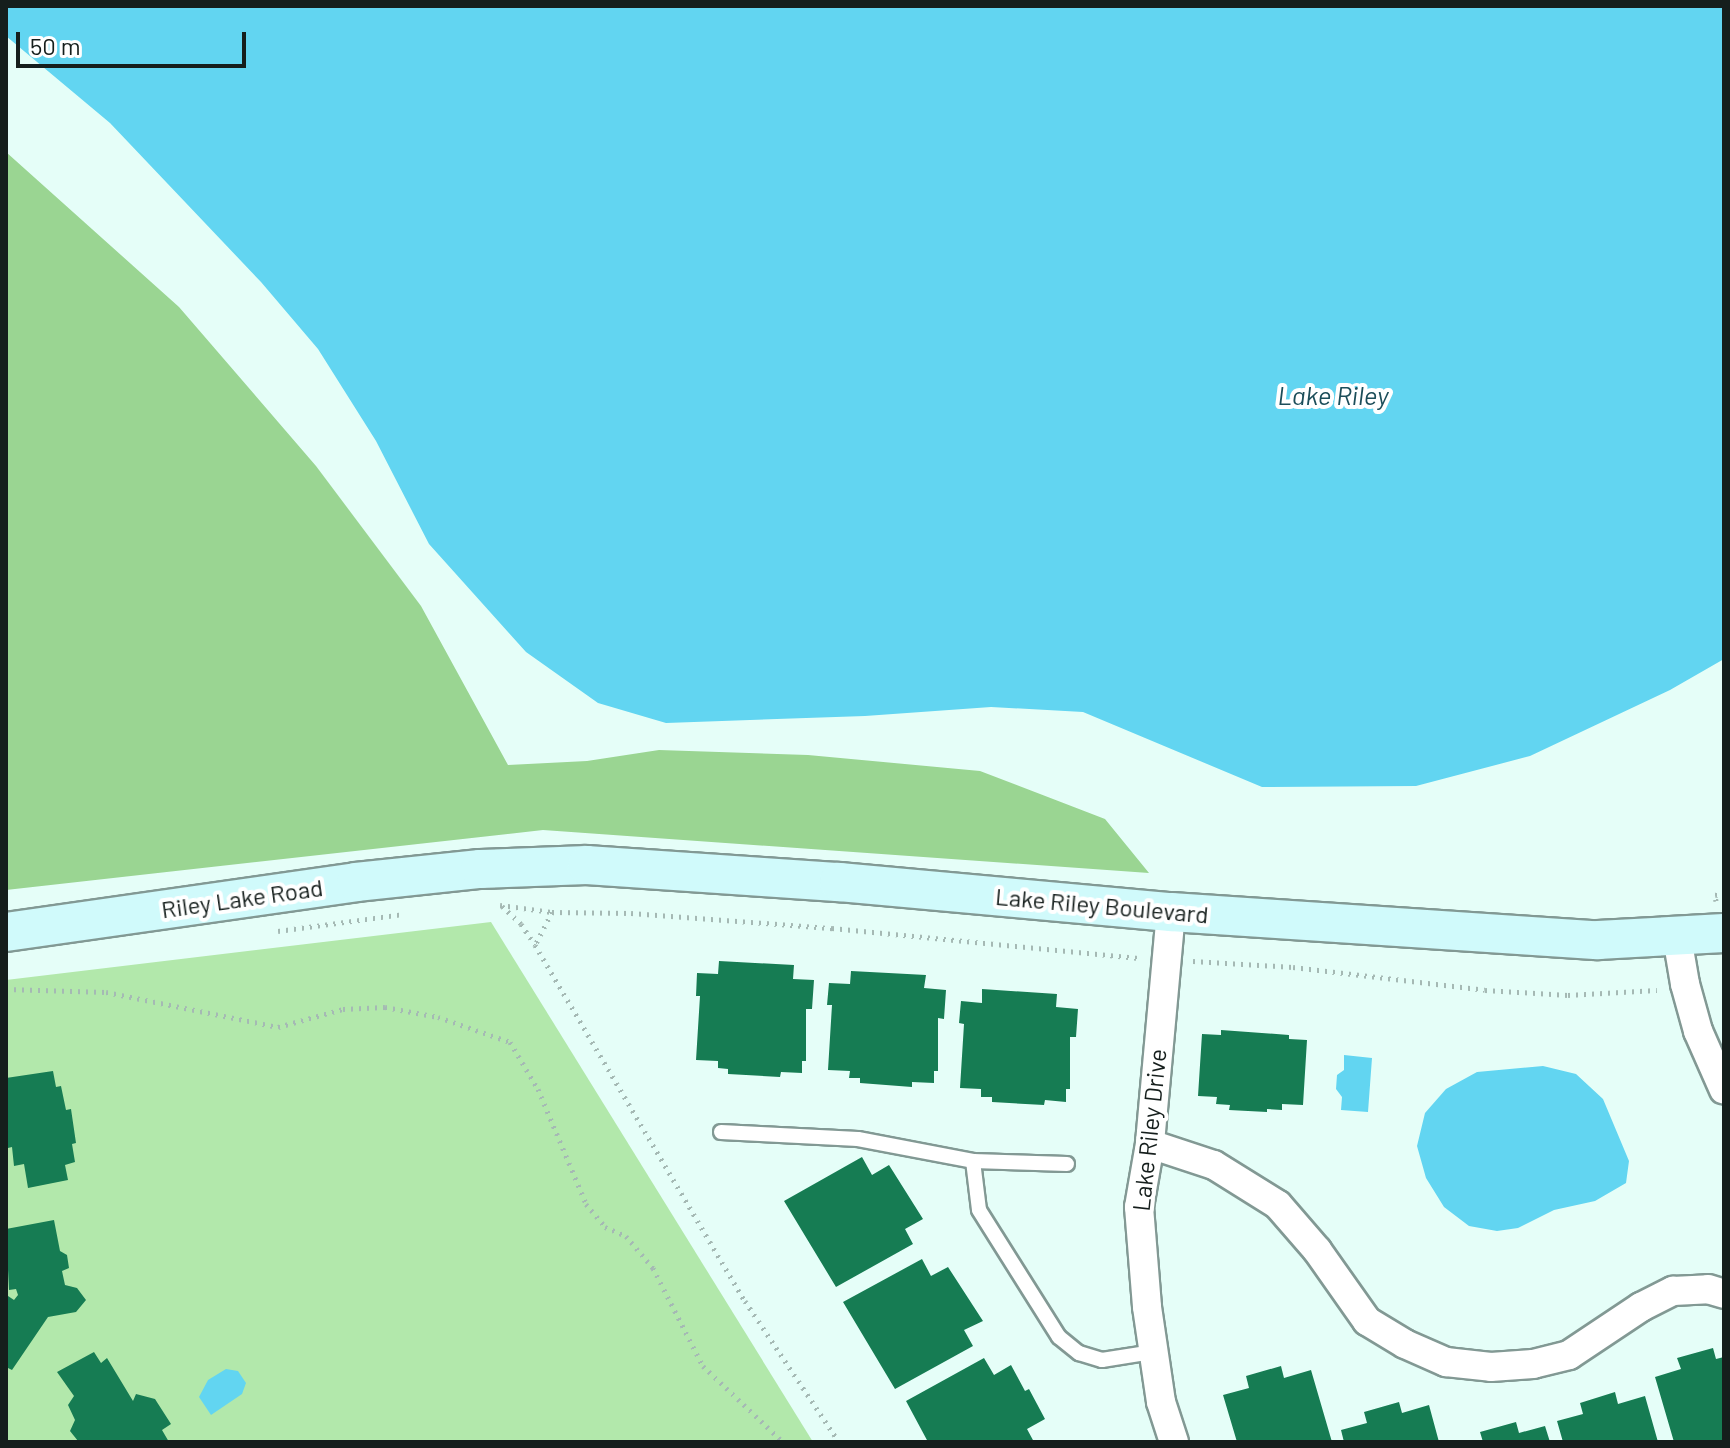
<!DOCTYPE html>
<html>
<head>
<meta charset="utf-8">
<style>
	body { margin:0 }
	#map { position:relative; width:1730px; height:1448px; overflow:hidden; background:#e5fef8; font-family:Barlow,sans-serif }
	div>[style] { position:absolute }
	.green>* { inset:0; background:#b2e8ab }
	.forest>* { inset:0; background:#9ad592 }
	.water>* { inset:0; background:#62d5f1 }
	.building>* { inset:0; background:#167c53 }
	.path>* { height:5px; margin-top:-2.5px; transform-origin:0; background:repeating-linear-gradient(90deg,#a5b9b4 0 2px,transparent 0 8px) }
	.roads { filter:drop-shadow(2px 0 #829994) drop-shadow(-2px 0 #829994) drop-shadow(0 2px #829994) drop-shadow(0 -2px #829994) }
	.lane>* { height:14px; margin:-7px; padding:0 7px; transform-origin:7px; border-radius:7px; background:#fff }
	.street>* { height:28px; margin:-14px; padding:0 14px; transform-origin:14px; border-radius:14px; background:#fff }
	.secondary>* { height:38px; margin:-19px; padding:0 19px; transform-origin:19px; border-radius:19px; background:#d0fafb }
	span { translate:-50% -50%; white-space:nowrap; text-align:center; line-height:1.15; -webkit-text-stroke:8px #fff; paint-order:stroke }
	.street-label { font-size:24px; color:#151e1c }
	.water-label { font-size:26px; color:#1c4e5a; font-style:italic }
	.frame { position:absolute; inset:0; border:8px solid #151e1c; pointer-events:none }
	.scale { position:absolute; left:16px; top:32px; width:230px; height:36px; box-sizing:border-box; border:4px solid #151e1c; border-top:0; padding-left:10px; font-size:24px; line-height:28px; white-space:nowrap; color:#151e1c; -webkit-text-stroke:6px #fff; paint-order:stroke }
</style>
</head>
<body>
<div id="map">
	<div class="green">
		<div style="clip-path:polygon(491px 922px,813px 1442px,6px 1442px,6px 980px)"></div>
	</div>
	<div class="forest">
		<div style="clip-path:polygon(6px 152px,179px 307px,316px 466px,421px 606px,508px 765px,587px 761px,659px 750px,808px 755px,980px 771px,1105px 819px,1149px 873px,543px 830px,6px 890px)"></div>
	</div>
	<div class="water">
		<div style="clip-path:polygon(6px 6px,1724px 6px,1724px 659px,1670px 690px,1530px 756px,1416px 786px,1262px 787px,1083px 712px,991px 707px,865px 716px,666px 723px,598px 703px,526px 652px,429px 544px,376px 441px,318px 349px,261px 282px,110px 123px,6px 36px)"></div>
		<div style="clip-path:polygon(1344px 1055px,1372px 1058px,1368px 1112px,1341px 1110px,1342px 1097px,1336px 1089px,1337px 1075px,1344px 1070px)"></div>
		<div style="clip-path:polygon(1543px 1066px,1576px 1074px,1603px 1099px,1629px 1161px,1626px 1183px,1595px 1201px,1554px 1210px,1518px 1228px,1497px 1231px,1469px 1226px,1444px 1207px,1426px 1178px,1417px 1146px,1425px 1113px,1446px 1089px,1477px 1072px)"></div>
		<div style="clip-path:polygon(226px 1369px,238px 1371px,246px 1383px,242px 1394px,211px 1415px,199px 1397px,208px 1380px)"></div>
	</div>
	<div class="building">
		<div style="clip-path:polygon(719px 961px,794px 965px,793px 979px,814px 980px,812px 1009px,806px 1009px,806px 1061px,802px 1061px,802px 1073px,781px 1072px,780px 1077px,728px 1074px,728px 1069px,718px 1068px,718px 1061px,696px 1060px,700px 996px,696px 996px,697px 973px,718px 974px)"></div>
		<div style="clip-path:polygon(851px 971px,926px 975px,924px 988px,946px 990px,944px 1019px,938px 1018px,938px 1071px,934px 1071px,934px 1083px,912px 1082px,912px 1087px,860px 1083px,860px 1078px,849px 1078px,850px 1071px,828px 1070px,832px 1005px,827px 1005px,829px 983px,850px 984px)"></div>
		<div style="clip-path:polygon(982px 989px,1057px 994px,1056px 1007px,1078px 1009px,1076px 1037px,1070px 1037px,1070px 1089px,1066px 1089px,1066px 1102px,1045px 1100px,1044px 1105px,992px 1102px,992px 1097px,981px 1097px,981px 1089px,960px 1088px,964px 1024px,959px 1023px,961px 1001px,982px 1003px)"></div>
		<div style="clip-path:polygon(1221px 1030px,1289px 1035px,1289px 1039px,1307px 1040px,1303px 1105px,1282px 1104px,1282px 1110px,1267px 1109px,1267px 1112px,1229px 1110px,1230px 1105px,1216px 1104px,1217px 1097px,1198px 1096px,1202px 1034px,1221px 1035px)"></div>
		<div style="clip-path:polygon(53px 1071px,56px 1087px,61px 1086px,66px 1110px,71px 1109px,76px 1143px,72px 1144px,75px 1162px,65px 1165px,68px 1180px,28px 1188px,24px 1164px,14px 1166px,12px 1147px,8px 1148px,6px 1078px)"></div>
		<div style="clip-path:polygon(862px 1157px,872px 1175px,889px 1165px,923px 1219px,905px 1229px,913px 1244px,836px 1287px,784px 1201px)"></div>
		<div style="clip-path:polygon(54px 1220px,60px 1251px,67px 1255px,69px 1268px,62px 1271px,65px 1285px,77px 1288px,86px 1300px,76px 1312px,48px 1317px,12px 1370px,6px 1367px,6px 1299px,8px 1296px,14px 1300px,18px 1295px,16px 1289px,9px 1290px,6px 1229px)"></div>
		<div style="clip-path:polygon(922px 1259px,931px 1276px,948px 1267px,983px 1321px,964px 1330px,973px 1346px,895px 1389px,843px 1302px)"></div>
		<div style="clip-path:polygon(1713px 1348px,1716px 1359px,1724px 1357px,1724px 1442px,1674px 1442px,1655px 1377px,1681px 1369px,1677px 1358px)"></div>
		<div style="clip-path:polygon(94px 1352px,101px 1363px,107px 1358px,133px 1401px,136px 1394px,155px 1399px,171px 1424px,162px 1430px,169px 1442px,78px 1441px,70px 1431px,75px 1420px,68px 1405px,74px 1396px,57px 1372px)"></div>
		<div style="clip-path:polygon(984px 1358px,994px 1375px,1011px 1365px,1025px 1391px,1029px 1389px,1045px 1419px,1027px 1429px,1034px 1442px,928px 1442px,906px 1401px)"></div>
		<div style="clip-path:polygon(1281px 1366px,1284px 1378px,1311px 1370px,1332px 1442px,1237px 1442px,1223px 1395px,1249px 1388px,1246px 1376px)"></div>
		<div style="clip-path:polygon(1615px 1392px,1618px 1404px,1645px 1396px,1658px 1442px,1563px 1442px,1557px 1421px,1583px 1414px,1580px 1403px)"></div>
		<div style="clip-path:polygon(1399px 1402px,1402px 1413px,1429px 1405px,1439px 1442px,1344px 1442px,1341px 1430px,1367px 1423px,1364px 1412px)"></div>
		<div style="clip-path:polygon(1516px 1422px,1519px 1433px,1545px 1426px,1550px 1442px,1483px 1442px,1480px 1432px)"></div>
	</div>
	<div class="path">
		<div style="left:1716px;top:901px;width:6px;rotate:-99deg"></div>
		<div style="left:1715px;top:895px;width:9px;rotate:-13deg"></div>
		<div style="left:500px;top:905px;width:52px;rotate:7.7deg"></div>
		<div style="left:552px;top:912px;width:79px;rotate:0.7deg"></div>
		<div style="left:631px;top:913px;width:202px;rotate:4.3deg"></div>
		<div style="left:832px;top:928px;width:308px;rotate:5.6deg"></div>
		<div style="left:502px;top:906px;width:26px;rotate:43deg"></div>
		<div style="left:521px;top:924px;width:25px;rotate:56deg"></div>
		<div style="left:552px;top:912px;width:37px;rotate:117deg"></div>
		<div style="left:535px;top:945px;width:413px;rotate:59.5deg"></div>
		<div style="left:745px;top:1301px;width:169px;rotate:56.3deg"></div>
		<div style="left:278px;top:931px;width:126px;rotate:-7.7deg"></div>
		<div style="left:1193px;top:961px;width:100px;rotate:3.4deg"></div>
		<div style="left:1293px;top:967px;width:193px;rotate:6.8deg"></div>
		<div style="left:1485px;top:990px;width:83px;rotate:3.4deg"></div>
		<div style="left:1568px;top:995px;width:89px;rotate:-3.2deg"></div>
		<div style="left:6px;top:989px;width:100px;rotate:1.7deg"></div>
		<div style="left:106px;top:992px;width:176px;rotate:11.5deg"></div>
		<div style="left:278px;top:1027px;width:67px;rotate:-15.5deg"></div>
		<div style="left:343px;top:1009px;width:42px;rotate:-2.7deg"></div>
		<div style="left:385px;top:1007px;width:54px;rotate:10.7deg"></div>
		<div style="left:438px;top:1017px;width:76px;rotate:19.1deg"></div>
		<div style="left:510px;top:1042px;width:55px;rotate:59.2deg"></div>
		<div style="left:538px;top:1089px;width:125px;rotate:67.3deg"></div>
		<div style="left:586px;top:1204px;width:30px;rotate:50deg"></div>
		<div style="left:605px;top:1227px;width:23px;rotate:23deg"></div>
		<div style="left:626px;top:1236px;width:42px;rotate:49.8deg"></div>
		<div style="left:653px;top:1268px;width:110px;rotate:63deg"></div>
		<div style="left:703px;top:1366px;width:110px;rotate:43.5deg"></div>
	</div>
	<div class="roads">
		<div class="lane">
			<div style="left:721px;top:1132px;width:137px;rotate:2.9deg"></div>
			<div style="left:858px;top:1139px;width:117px;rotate:10.8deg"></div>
			<div style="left:973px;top:1161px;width:94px;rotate:1.8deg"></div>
			<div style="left:973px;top:1161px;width:49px;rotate:83deg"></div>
			<div style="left:979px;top:1210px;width:150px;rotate:57.8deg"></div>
			<div style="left:1059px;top:1337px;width:26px;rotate:39deg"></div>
			<div style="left:1079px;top:1353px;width:24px;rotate:17deg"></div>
			<div style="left:1102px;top:1360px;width:52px;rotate:-8.9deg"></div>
		</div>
		<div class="street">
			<div style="left:1171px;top:912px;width:233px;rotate:95.2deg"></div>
			<div style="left:1150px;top:1144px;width:64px;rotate:99.9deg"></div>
			<div style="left:1139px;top:1207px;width:100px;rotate:85.4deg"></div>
			<div style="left:1147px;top:1307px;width:96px;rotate:81.6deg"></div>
			<div style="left:1161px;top:1402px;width:42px;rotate:72deg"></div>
			<div style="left:1677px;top:937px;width:48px;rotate:80.3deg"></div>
			<div style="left:1685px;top:984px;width:49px;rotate:74.5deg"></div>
			<div style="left:1698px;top:1031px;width:64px;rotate:66.2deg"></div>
			<div style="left:1150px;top:1144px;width:67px;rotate:18.2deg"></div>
			<div style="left:1214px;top:1165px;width:75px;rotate:32deg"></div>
			<div style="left:1278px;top:1205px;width:60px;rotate:49.1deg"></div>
			<div style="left:1317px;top:1250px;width:87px;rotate:54.8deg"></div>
			<div style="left:1367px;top:1321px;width:44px;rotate:31.2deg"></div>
			<div style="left:1405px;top:1344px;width:45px;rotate:23.7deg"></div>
			<div style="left:1446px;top:1362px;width:45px;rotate:6.3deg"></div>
			<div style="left:1491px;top:1367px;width:42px;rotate:-4.1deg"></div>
			<div style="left:1533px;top:1364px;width:37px;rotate:-14deg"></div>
			<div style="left:1569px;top:1355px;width:87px;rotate:-33.7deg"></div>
			<div style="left:1641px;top:1307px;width:36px;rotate:-27deg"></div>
			<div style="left:1673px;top:1291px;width:35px;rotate:-3deg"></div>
			<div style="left:1708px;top:1289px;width:17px;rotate:17deg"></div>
		</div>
		<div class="secondary">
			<div style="left:6px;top:932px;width:354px;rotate:-8.1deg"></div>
			<div style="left:356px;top:882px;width:125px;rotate:-6deg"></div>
			<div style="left:480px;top:869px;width:107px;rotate:-2.1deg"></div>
			<div style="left:587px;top:865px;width:253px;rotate:3.9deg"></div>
			<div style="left:839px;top:882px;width:333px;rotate:5.2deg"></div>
			<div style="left:1171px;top:912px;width:428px;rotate:3.8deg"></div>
			<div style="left:1598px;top:940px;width:126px;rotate:-3.2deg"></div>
		</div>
	</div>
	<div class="street-label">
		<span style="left:242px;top:898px;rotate:-8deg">Riley Lake Road</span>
		<span style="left:1102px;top:905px;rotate:5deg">Lake Riley Boulevard</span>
		<span style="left:1149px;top:1130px;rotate:-84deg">Lake Riley Drive</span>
	</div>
	<div class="water-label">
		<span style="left:1333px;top:395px">Lake Riley</span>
	</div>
	<div class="frame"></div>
	<div class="scale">50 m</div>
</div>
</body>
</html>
